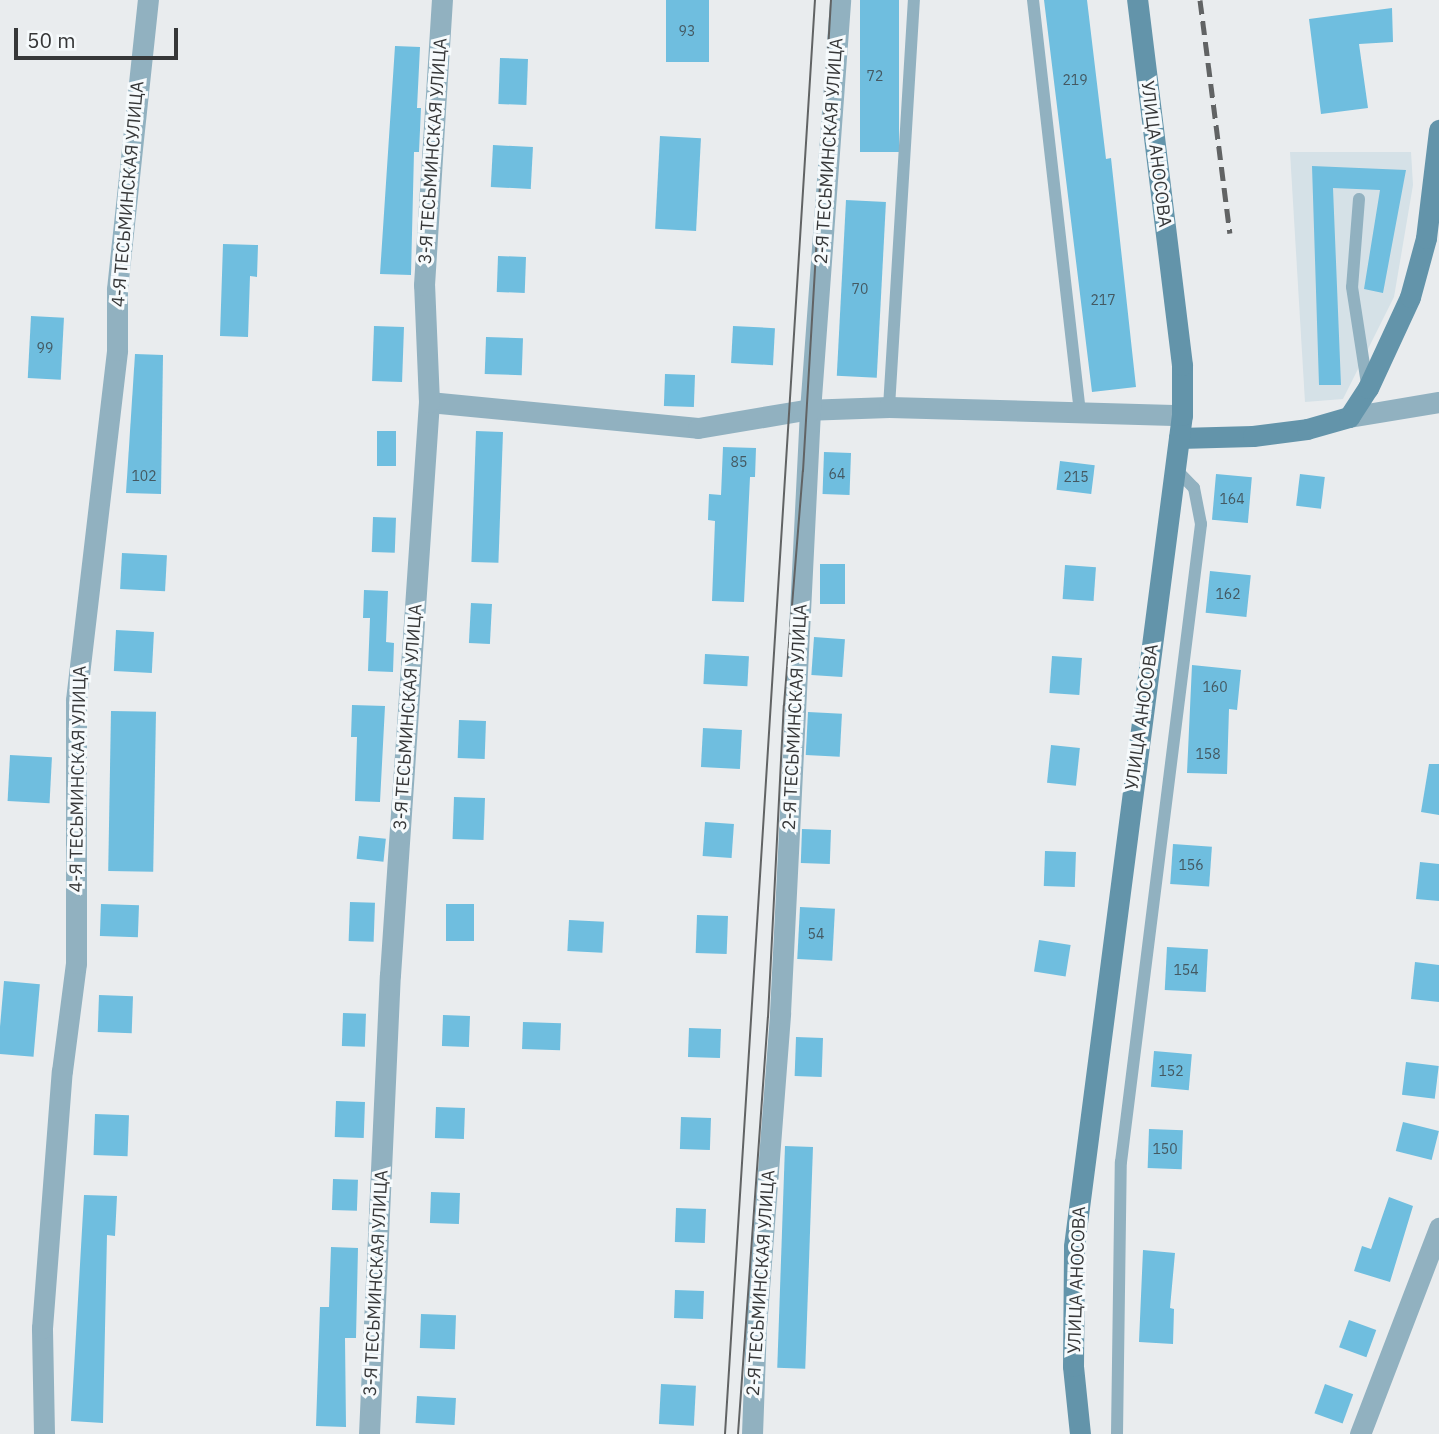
<!DOCTYPE html>
<html>
<head>
<meta charset="utf-8">
<style>
	body { margin:0 }
	#map { position:relative; width:1439px; height:1434px; overflow:hidden; background:#e9ecee; font-family:"IBM Plex Sans",sans-serif }
	div>[style] { position:absolute }
	.built>* { inset:0; background:#d5e1e7 }
	.building>* { inset:0; background:#6fbedf; transform-origin:0 0 }
	.lane>* { height:12px; margin:-6px; padding:0 6px; transform-origin:6px; border-radius:6px; background:#91b1c0 }
	.street>* { height:21px; margin:-10.5px; padding:0 10.5px; transform-origin:10.5px; border-radius:10.5px; background:#91b1c0 }
	.secondary>* { height:21px; margin:-10.5px; padding:0 10.5px; transform-origin:10.5px; border-radius:10.5px; background:#6394aa }
	.tram>* { height:2px; margin:-1px; padding:0 1px; transform-origin:1px; border-radius:1px; background:#616364 }
	.rail>* { height:5px; margin-top:-2.5px; transform-origin:0; background:repeating-linear-gradient(90deg,#616364 0 14px,transparent 0 21px) }
	span { translate:-50% -50%; white-space:nowrap; text-align:center; line-height:1.15; -webkit-text-stroke:6px #f6fafc; paint-order:stroke }
	.number-label { font-size:14px; color:#445962 }
	.number-label span { -webkit-text-stroke-width:0 }
	.street-label { font-size:18px; color:#363738 }
	.scale { position:absolute; left:14px; top:28px; width:164px; height:32px; box-sizing:border-box; border:4px solid #363738; border-top:0; padding-left:9px; font-size:21px; line-height:24px; white-space:nowrap; color:#363738; -webkit-text-stroke:5px #f6fafc; paint-order:stroke }
</style>
</head>
<body>
<div id="map">
	<div class="built">
		<div style="clip-path:polygon(1290px 152px,1411px 152px,1413px 185px,1394px 297px,1343px 399px,1305px 402px)"></div>
	</div>
	<div class="building">
		<div style="left:666px;top:0;width:43px;height:62px"></div>
		<div style="left:860px;top:0;width:39px;height:152px"></div>
		<div style="clip-path:polygon(1044px 0,1087px 0,1106px 159px,1111px 158px,1136px 387px,1092px 392px)"></div>
		<div style="clip-path:polygon(1392px 8px,1393px 42px,1359px 44px,1368px 108px,1321px 114px,1309px 19px)"></div>
		<div style="clip-path:polygon(395px 46px,420px 47px,417px 108px,421px 108px,419px 152px,414px 152px,411px 275px,380px 274px)"></div>
		<div style="left:500px;top:58px;width:28px;height:46px;rotate:2deg"></div>
		<div style="left:660px;top:136px;width:41px;height:93px;rotate:3deg"></div>
		<div style="left:493px;top:145px;width:40px;height:42px;rotate:3deg"></div>
		<div style="clip-path:polygon(1312px 166px,1406px 170px,1383px 293px,1364px 289px,1380px 190px,1333px 188px,1341px 385px,1319px 385px)"></div>
		<div style="left:846px;top:200px;width:40px;height:176px;rotate:3deg"></div>
		<div style="clip-path:polygon(223px 244px,258px 245px,257px 277px,250px 276px,248px 337px,220px 336px)"></div>
		<div style="left:498px;top:256px;width:28px;height:36px;rotate:2deg"></div>
		<div style="left:31px;top:316px;width:33px;height:62px;rotate:3deg"></div>
		<div style="left:374px;top:326px;width:30px;height:55px;rotate:2deg"></div>
		<div style="left:733px;top:326px;width:42px;height:37px;rotate:3deg"></div>
		<div style="left:486px;top:337px;width:37px;height:37px;rotate:2deg"></div>
		<div style="clip-path:polygon(135px 354px,163px 355px,161px 494px,126px 493px)"></div>
		<div style="left:665px;top:374px;width:30px;height:32px;rotate:2deg"></div>
		<div style="left:377px;top:431px;width:19px;height:35px"></div>
		<div style="left:476px;top:431px;width:27px;height:131px;rotate:2deg"></div>
		<div style="clip-path:polygon(723px 447px,756px 448px,755px 477px,750px 477px,744px 602px,712px 601px,715px 521px,708px 520px,709px 494px,721px 495px)"></div>
		<div style="left:824px;top:452px;width:27px;height:42px;rotate:2deg"></div>
		<div style="left:1060px;top:461px;width:35px;height:29px;rotate:7deg"></div>
		<div style="left:1216px;top:474px;width:36px;height:46px;rotate:5deg"></div>
		<div style="left:1300px;top:474px;width:25px;height:32px;rotate:7deg"></div>
		<div style="left:373px;top:517px;width:23px;height:35px;rotate:2deg"></div>
		<div style="left:122px;top:553px;width:45px;height:36px;rotate:3deg"></div>
		<div style="left:820px;top:564px;width:25px;height:40px"></div>
		<div style="left:1065px;top:565px;width:31px;height:34px;rotate:4deg"></div>
		<div style="left:1210px;top:571px;width:41px;height:42px;rotate:6deg"></div>
		<div style="clip-path:polygon(364px 590px,388px 591px,386px 642px,394px 643px,393px 672px,368px 671px,370px 618px,363px 618px)"></div>
		<div style="left:471px;top:603px;width:21px;height:40px;rotate:3deg"></div>
		<div style="left:116px;top:630px;width:38px;height:41px;rotate:3deg"></div>
		<div style="left:814px;top:637px;width:31px;height:38px;rotate:4deg"></div>
		<div style="left:705px;top:654px;width:44px;height:30px;rotate:3deg"></div>
		<div style="left:1052px;top:656px;width:30px;height:37px;rotate:4deg"></div>
		<div style="clip-path:polygon(1192px 665px,1241px 670px,1237px 710px,1229px 709px,1227px 774px,1187px 773px)"></div>
		<div style="clip-path:polygon(352px 705px,385px 706px,380px 802px,355px 801px,357px 737px,351px 737px)"></div>
		<div style="left:111px;top:711px;width:45px;height:160px;rotate:1deg"></div>
		<div style="left:808px;top:712px;width:34px;height:43px;rotate:3deg"></div>
		<div style="left:459px;top:720px;width:27px;height:38px;rotate:2deg"></div>
		<div style="left:703px;top:728px;width:39px;height:39px;rotate:3deg"></div>
		<div style="left:1051px;top:745px;width:29px;height:38px;rotate:6deg"></div>
		<div style="left:10px;top:755px;width:42px;height:46px;rotate:3deg"></div>
		<div style="clip-path:polygon(1429px 764px,1439px 764px,1439px 815px,1421px 812px)"></div>
		<div style="left:454px;top:797px;width:31px;height:42px;rotate:2deg"></div>
		<div style="left:705px;top:822px;width:29px;height:34px;rotate:4deg"></div>
		<div style="left:802px;top:829px;width:29px;height:34px;rotate:2deg"></div>
		<div style="left:359px;top:836px;width:27px;height:23px;rotate:6deg"></div>
		<div style="left:1173px;top:844px;width:39px;height:40px;rotate:4deg"></div>
		<div style="left:1045px;top:851px;width:31px;height:35px;rotate:2deg"></div>
		<div style="clip-path:polygon(1420px 862px,1439px 864px,1439px 901px,1416px 899px)"></div>
		<div style="left:350px;top:902px;width:25px;height:39px;rotate:2deg"></div>
		<div style="left:101px;top:904px;width:38px;height:32px;rotate:2deg"></div>
		<div style="left:446px;top:904px;width:28px;height:37px"></div>
		<div style="left:800px;top:907px;width:35px;height:52px;rotate:3deg"></div>
		<div style="left:697px;top:915px;width:31px;height:38px;rotate:2deg"></div>
		<div style="left:569px;top:920px;width:35px;height:31px;rotate:3deg"></div>
		<div style="left:1039px;top:940px;width:32px;height:32px;rotate:9deg"></div>
		<div style="left:1167px;top:947px;width:41px;height:43px;rotate:3deg"></div>
		<div style="clip-path:polygon(1415px 962px,1439px 965px,1439px 1002px,1411px 999px)"></div>
		<div style="left:4px;top:981px;width:36px;height:73px;rotate:5deg"></div>
		<div style="left:99px;top:995px;width:34px;height:37px;rotate:2deg"></div>
		<div style="left:343px;top:1013px;width:23px;height:33px;rotate:2deg"></div>
		<div style="left:443px;top:1015px;width:27px;height:31px;rotate:2deg"></div>
		<div style="left:523px;top:1022px;width:38px;height:27px;rotate:2deg"></div>
		<div style="left:689px;top:1028px;width:32px;height:29px;rotate:2deg"></div>
		<div style="left:796px;top:1037px;width:27px;height:39px;rotate:2deg"></div>
		<div style="left:1154px;top:1051px;width:38px;height:36px;rotate:5deg"></div>
		<div style="left:1406px;top:1062px;width:33px;height:33px;rotate:7deg"></div>
		<div style="left:336px;top:1101px;width:29px;height:36px;rotate:2deg"></div>
		<div style="left:436px;top:1107px;width:29px;height:31px;rotate:2deg"></div>
		<div style="left:95px;top:1114px;width:34px;height:41px;rotate:2deg"></div>
		<div style="left:681px;top:1117px;width:30px;height:32px;rotate:2deg"></div>
		<div style="left:1403px;top:1122px;width:37px;height:30px;rotate:14deg"></div>
		<div style="left:1149px;top:1129px;width:34px;height:39px;rotate:2deg"></div>
		<div style="left:785px;top:1146px;width:28px;height:222px;rotate:2deg"></div>
		<div style="left:333px;top:1179px;width:25px;height:31px;rotate:2deg"></div>
		<div style="left:431px;top:1192px;width:29px;height:31px;rotate:2deg"></div>
		<div style="clip-path:polygon(84px 1195px,117px 1196px,115px 1236px,107px 1235px,103px 1423px,71px 1421px)"></div>
		<div style="clip-path:polygon(1389px 1197px,1413px 1206px,1390px 1282px,1354px 1271px,1362px 1246px,1371px 1249px)"></div>
		<div style="left:676px;top:1208px;width:30px;height:34px;rotate:2deg"></div>
		<div style="clip-path:polygon(331px 1247px,358px 1248px,356px 1338px,345px 1338px,346px 1427px,316px 1426px,320px 1307px,329px 1307px)"></div>
		<div style="clip-path:polygon(1143px 1250px,1175px 1253px,1170px 1308px,1174px 1309px,1173px 1344px,1139px 1342px)"></div>
		<div style="left:675px;top:1290px;width:29px;height:28px;rotate:2deg"></div>
		<div style="left:421px;top:1314px;width:35px;height:34px;rotate:2deg"></div>
		<div style="left:1349px;top:1320px;width:29px;height:29px;rotate:20deg"></div>
		<div style="left:661px;top:1384px;width:35px;height:40px;rotate:3deg"></div>
		<div style="left:1325px;top:1384px;width:30px;height:31px;rotate:20deg"></div>
		<div style="left:417px;top:1396px;width:39px;height:27px;rotate:3deg"></div>
	</div>
	<div class="lane">
		<div style="left:1033px;top:0;width:416px;rotate:83.5deg"></div>
		<div style="left:1359px;top:199px;width:88px;rotate:94.5deg"></div>
		<div style="left:1352px;top:287px;width:98px;rotate:81.2deg"></div>
		<div style="left:889px;top:407px;width:408px;rotate:-86.5deg"></div>
		<div style="left:1117px;top:1434px;width:272px;rotate:-89.2deg"></div>
		<div style="left:1121px;top:1162px;width:643px;rotate:-82.85deg"></div>
		<div style="left:1201px;top:524px;width:37px;rotate:-101deg"></div>
		<div style="left:1194px;top:488px;width:28px;rotate:-134deg"></div>
	</div>
	<div class="street">
		<div style="left:429px;top:402px;width:270px;rotate:5.5deg"></div>
		<div style="left:698px;top:428px;width:108px;rotate:-9.6deg"></div>
		<div style="left:804px;top:410px;width:85px;rotate:-2deg"></div>
		<div style="left:889px;top:407px;width:293px;rotate:1.6deg"></div>
		<div style="left:1349px;top:417px;width:91px;rotate:-9.5deg"></div>
		<div style="left:44px;top:1434px;width:106px;rotate:-91.1deg"></div>
		<div style="left:42px;top:1328px;width:258px;rotate:-85.6deg"></div>
		<div style="left:62px;top:1071px;width:109px;rotate:-82.6deg"></div>
		<div style="left:76px;top:963px;width:263px;rotate:-90deg"></div>
		<div style="left:76px;top:700px;width:352px;rotate:-83.3deg"></div>
		<div style="left:117px;top:350px;width:61px;rotate:-90deg"></div>
		<div style="left:117px;top:289px;width:291px;rotate:-83.9deg"></div>
		<div style="left:369px;top:1434px;width:459px;rotate:-87.4deg"></div>
		<div style="left:390px;top:975px;width:574px;rotate:-86.11deg"></div>
		<div style="left:429px;top:402px;width:117px;rotate:-92.4deg"></div>
		<div style="left:424px;top:285px;width:286px;rotate:-86.4deg"></div>
		<div style="left:752px;top:1434px;width:107px;rotate:-87.9deg"></div>
		<div style="left:756px;top:1327px;width:315px;rotate:-85.6deg"></div>
		<div style="left:780px;top:1013px;width:603px;rotate:-87.15deg"></div>
		<div style="left:810px;top:411px;width:412px;rotate:-85.8deg"></div>
		<div style="left:1360px;top:1434px;width:221px;rotate:-69deg"></div>
	</div>
	<div class="secondary">
		<div style="left:1179px;top:438px;width:74px;rotate:-1.5deg"></div>
		<div style="left:1253px;top:436px;width:54px;rotate:-7.4deg"></div>
		<div style="left:1307px;top:429px;width:44px;rotate:-15.9deg"></div>
		<div style="left:1349px;top:417px;width:35px;rotate:-57deg"></div>
		<div style="left:1368px;top:388px;width:100px;rotate:-65.2deg"></div>
		<div style="left:1410px;top:297px;width:61px;rotate:-74.8deg"></div>
		<div style="left:1426px;top:238px;width:109px;rotate:-83.1deg"></div>
		<div style="left:1080px;top:1434px;width:68px;rotate:-95.9deg"></div>
		<div style="left:1073px;top:1366px;width:120px;rotate:-89.5deg"></div>
		<div style="left:1074px;top:1246px;width:838px;rotate:-82.6deg"></div>
		<div style="left:1182px;top:415px;width:50px;rotate:-90deg"></div>
		<div style="left:1182px;top:365px;width:368px;rotate:-97deg"></div>
	</div>
	<div class="tram">
		<div style="left:725px;top:1434px;width:1437px;rotate:-86.41deg"></div>
		<div style="left:738px;top:1434px;width:418px;rotate:-85.9deg"></div>
		<div style="left:768px;top:1017px;width:312px;rotate:-87.1deg"></div>
		<div style="left:784px;top:705px;width:235px;rotate:-85.4deg"></div>
		<div style="left:803px;top:471px;width:472px;rotate:-86.6deg"></div>
	</div>
	<div class="rail">
		<div style="left:1200px;top:0;width:235px;rotate:82.7deg"></div>
	</div>
	<div class="number-label">
		<span style="left:687px;top:31px">93</span>
		<span style="left:875px;top:76px">72</span>
		<span style="left:1075px;top:80px">219</span>
		<span style="left:860px;top:289px">70</span>
		<span style="left:1103px;top:300px">217</span>
		<span style="left:45px;top:348px">99</span>
		<span style="left:739px;top:462px">85</span>
		<span style="left:837px;top:474px">64</span>
		<span style="left:144px;top:476px">102</span>
		<span style="left:1076px;top:477px">215</span>
		<span style="left:1232px;top:499px">164</span>
		<span style="left:1228px;top:594px">162</span>
		<span style="left:1215px;top:687px">160</span>
		<span style="left:1208px;top:754px">158</span>
		<span style="left:1191px;top:865px">156</span>
		<span style="left:816px;top:934px">54</span>
		<span style="left:1186px;top:970px">154</span>
		<span style="left:1171px;top:1071px">152</span>
		<span style="left:1165px;top:1149px">150</span>
	</div>
	<div class="street-label">
		<span style="left:433px;top:151px;rotate:-86deg">3-Я ТЕСЬМИНСКАЯ УЛИЦА</span>
		<span style="left:829px;top:151px;rotate:-86deg">2-Я ТЕСЬМИНСКАЯ УЛИЦА</span>
		<span style="left:1156px;top:154px;rotate:83deg">УЛИЦА АНОСОВА</span>
		<span style="left:128px;top:194px;rotate:-85deg">4-Я ТЕСЬМИНСКАЯ УЛИЦА</span>
		<span style="left:408px;top:717px;rotate:-86deg">3-Я ТЕСЬМИНСКАЯ УЛИЦА</span>
		<span style="left:795px;top:717px;rotate:-87deg">2-Я ТЕСЬМИНСКАЯ УЛИЦА</span>
		<span style="left:1142px;top:717px;rotate:-82deg">УЛИЦА АНОСОВА</span>
		<span style="left:78px;top:779px;rotate:-89deg">4-Я ТЕСЬМИНСКАЯ УЛИЦА</span>
		<span style="left:1077px;top:1280px;rotate:-88deg">УЛИЦА АНОСОВА</span>
		<span style="left:376px;top:1283px;rotate:-87deg">3-Я ТЕСЬМИНСКАЯ УЛИЦА</span>
		<span style="left:761px;top:1283px;rotate:-86deg">2-Я ТЕСЬМИНСКАЯ УЛИЦА</span>
	</div>
	<div class="scale">50 m</div>
</div>
</body>
</html>
